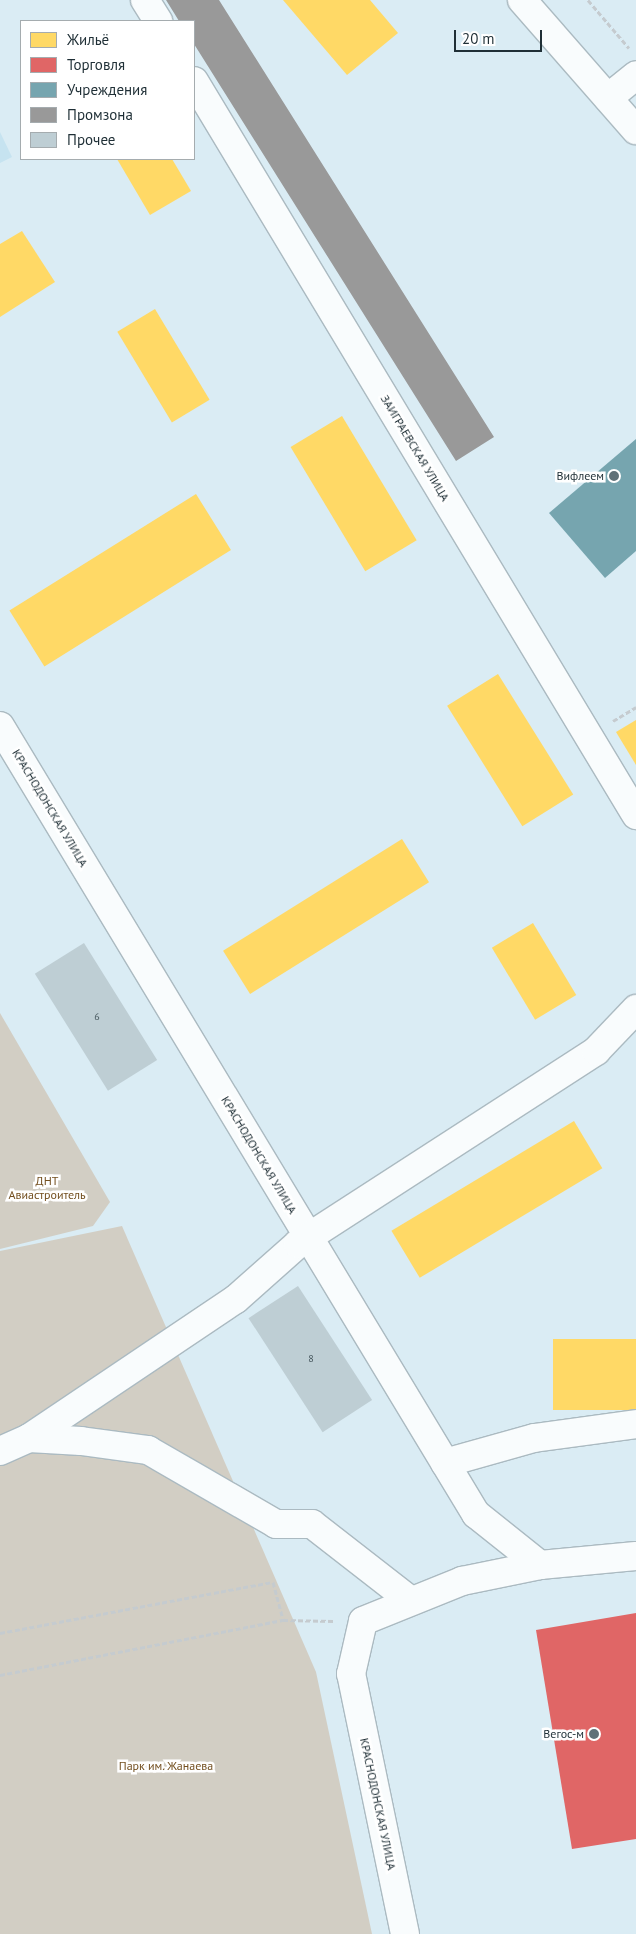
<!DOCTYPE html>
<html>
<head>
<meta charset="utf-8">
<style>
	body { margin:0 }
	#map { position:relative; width:636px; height:1934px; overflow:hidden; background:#daecf4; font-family:"PT Sans",sans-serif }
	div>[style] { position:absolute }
	.built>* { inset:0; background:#c6e3f0 }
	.green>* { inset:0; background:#d2cec4 }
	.homes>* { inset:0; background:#ffd966; transform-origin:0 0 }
	.shops>* { inset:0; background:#e06666 }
	.public>* { inset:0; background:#76a5af }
	.industry>* { inset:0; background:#999 }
	.building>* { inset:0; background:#beced4; transform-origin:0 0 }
	.path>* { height:3px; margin-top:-1.5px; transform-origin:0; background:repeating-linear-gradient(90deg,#c5cbcf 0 5px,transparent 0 7.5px) }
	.roads { filter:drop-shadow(1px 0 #abbac1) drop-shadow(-1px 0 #abbac1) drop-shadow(0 1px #abbac1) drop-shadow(0 -1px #abbac1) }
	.minor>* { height:28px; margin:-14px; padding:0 14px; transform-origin:14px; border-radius:14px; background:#f9fcfd }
	.dots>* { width:14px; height:14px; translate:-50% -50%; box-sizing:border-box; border:2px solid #fff; border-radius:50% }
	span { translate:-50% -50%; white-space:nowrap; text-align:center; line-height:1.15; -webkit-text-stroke:5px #fff; paint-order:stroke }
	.number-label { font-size:10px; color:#47575e }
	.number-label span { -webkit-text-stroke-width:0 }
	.street-label { font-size:12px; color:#1f2f36 }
	.poi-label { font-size:12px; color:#1f2f36 }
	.right { translate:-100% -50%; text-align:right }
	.park-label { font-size:12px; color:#734f1f }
	.legend { position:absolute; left:20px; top:20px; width:175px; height:140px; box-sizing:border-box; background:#fff; border:1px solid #a5acaf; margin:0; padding:6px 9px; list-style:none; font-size:15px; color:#1f2f36 }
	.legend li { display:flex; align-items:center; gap:10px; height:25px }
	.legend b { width:25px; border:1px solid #a5acaf }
	.scale { position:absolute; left:454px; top:30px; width:88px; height:22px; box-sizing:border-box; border:2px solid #1f2f36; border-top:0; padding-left:6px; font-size:15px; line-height:18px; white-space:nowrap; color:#1f2f36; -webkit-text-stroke:4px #fff; paint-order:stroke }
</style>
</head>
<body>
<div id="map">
	<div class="built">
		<div style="clip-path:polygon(0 132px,12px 157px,0 163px)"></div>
	</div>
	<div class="green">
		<div style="clip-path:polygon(0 1013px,110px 1202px,93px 1226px,0 1249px)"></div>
		<div style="clip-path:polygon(122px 1226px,316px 1672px,372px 1934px,0 1934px,0 1251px)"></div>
	</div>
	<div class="homes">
		<div style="clip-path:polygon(283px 0,370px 0,398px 33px,347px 75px)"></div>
		<div style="clip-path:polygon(117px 159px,172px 159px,191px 191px,150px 215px)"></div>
		<div style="clip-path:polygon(22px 231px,55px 282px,0 317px,0 244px)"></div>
		<div style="left:155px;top:309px;width:106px;height:44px;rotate:59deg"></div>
		<div style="left:342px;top:416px;width:145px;height:60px;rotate:59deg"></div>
		<div style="left:196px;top:494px;width:66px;height:220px;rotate:58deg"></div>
		<div style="left:498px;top:674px;width:142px;height:60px;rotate:58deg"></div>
		<div style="clip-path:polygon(636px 720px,636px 765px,616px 732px)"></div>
		<div style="left:402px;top:839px;width:51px;height:211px;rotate:58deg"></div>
		<div style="left:533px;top:923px;width:84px;height:48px;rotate:59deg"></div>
		<div style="left:574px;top:1121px;width:55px;height:213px;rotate:59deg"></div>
		<div style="left:636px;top:1339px;width:71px;height:83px;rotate:90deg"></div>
	</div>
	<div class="shops">
		<div style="clip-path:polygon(636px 1613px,636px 1839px,572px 1849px,536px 1630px)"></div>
	</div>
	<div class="public">
		<div style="clip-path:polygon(636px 439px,636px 551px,605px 578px,549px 513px)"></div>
	</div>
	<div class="industry">
		<div style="clip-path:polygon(166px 0,219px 0,494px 437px,456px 461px,194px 44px,194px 21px,179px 21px)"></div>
	</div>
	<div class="building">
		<div style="left:84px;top:943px;width:138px;height:58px;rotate:58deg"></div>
		<div style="left:298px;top:1286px;width:136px;height:59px;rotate:57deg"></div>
	</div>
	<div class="path">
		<div style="left:588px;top:0;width:63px;rotate:49.5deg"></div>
		<div style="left:613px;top:721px;width:27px;rotate:-31deg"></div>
		<div style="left:0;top:1633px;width:278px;rotate:-10.6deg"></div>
		<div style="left:273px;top:1582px;width:39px;rotate:75deg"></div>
		<div style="left:283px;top:1620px;width:50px;rotate:1.1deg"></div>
		<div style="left:0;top:1675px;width:288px;rotate:-11deg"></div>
	</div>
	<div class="roads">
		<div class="minor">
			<div style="left:145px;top:0;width:25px;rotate:58deg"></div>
			<div style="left:522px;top:0;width:173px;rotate:48.8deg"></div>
			<div style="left:194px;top:81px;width:857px;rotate:58.94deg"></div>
			<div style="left:608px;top:98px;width:36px;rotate:-39deg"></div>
			<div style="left:0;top:726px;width:921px;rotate:58.87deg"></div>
			<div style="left:476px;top:1514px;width:82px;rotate:38.6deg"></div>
			<div style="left:29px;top:1438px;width:249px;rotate:-33.9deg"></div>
			<div style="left:236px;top:1299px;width:83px;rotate:-41.6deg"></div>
			<div style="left:298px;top:1244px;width:355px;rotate:-32.9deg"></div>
			<div style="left:596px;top:1051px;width:58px;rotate:-46.4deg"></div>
			<div style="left:0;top:1451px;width:32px;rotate:-24deg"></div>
			<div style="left:29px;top:1438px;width:52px;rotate:3.3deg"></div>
			<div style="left:81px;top:1441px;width:68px;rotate:7.7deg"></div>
			<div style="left:148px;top:1450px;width:148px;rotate:30deg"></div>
			<div style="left:276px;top:1524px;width:36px"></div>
			<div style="left:312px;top:1524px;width:125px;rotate:37.9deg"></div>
			<div style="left:445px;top:1463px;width:92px;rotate:-15.7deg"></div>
			<div style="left:534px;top:1438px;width:103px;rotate:-7.8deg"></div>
			<div style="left:405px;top:1934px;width:266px;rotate:-101.7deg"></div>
			<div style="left:351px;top:1674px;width:54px;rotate:-77.2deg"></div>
			<div style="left:363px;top:1621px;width:107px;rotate:-22deg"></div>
			<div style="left:462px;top:1581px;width:80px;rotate:-11.6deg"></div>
			<div style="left:540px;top:1565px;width:96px;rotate:-5.4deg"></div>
		</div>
	</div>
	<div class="dots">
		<div style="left:614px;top:476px;background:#607178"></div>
		<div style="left:594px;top:1734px;background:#607178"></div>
	</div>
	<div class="number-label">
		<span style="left:97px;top:1017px">6</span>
		<span style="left:311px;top:1359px">8</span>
	</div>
	<div class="street-label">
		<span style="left:415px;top:448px;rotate:59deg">ЗАИГРАЕВСКАЯ УЛИЦА</span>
		<span style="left:50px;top:808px;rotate:59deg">КРАСНОДОНСКАЯ УЛИЦА</span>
		<span style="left:259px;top:1155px;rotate:59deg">КРАСНОДОНСКАЯ УЛИЦА</span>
		<span style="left:378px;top:1804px;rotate:78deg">КРАСНОДОНСКАЯ УЛИЦА</span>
	</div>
	<div class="poi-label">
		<span class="right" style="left:604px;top:476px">Вифлеем</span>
		<span class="right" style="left:584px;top:1734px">Вегос-м</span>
	</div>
	<div class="park-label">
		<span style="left:47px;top:1188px">ДНТ<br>Авиастроитель</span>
		<span style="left:166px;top:1766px">Парк им. Жанаева</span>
	</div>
	<ul class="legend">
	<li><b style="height:14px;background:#ffd966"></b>Жильё</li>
	<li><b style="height:14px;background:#e06666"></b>Торговля</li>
	<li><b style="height:14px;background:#76a5af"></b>Учреждения</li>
	<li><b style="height:14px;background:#999"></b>Промзона</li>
	<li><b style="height:14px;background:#beced4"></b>Прочее</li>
	</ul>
	<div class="scale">20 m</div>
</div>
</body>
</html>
